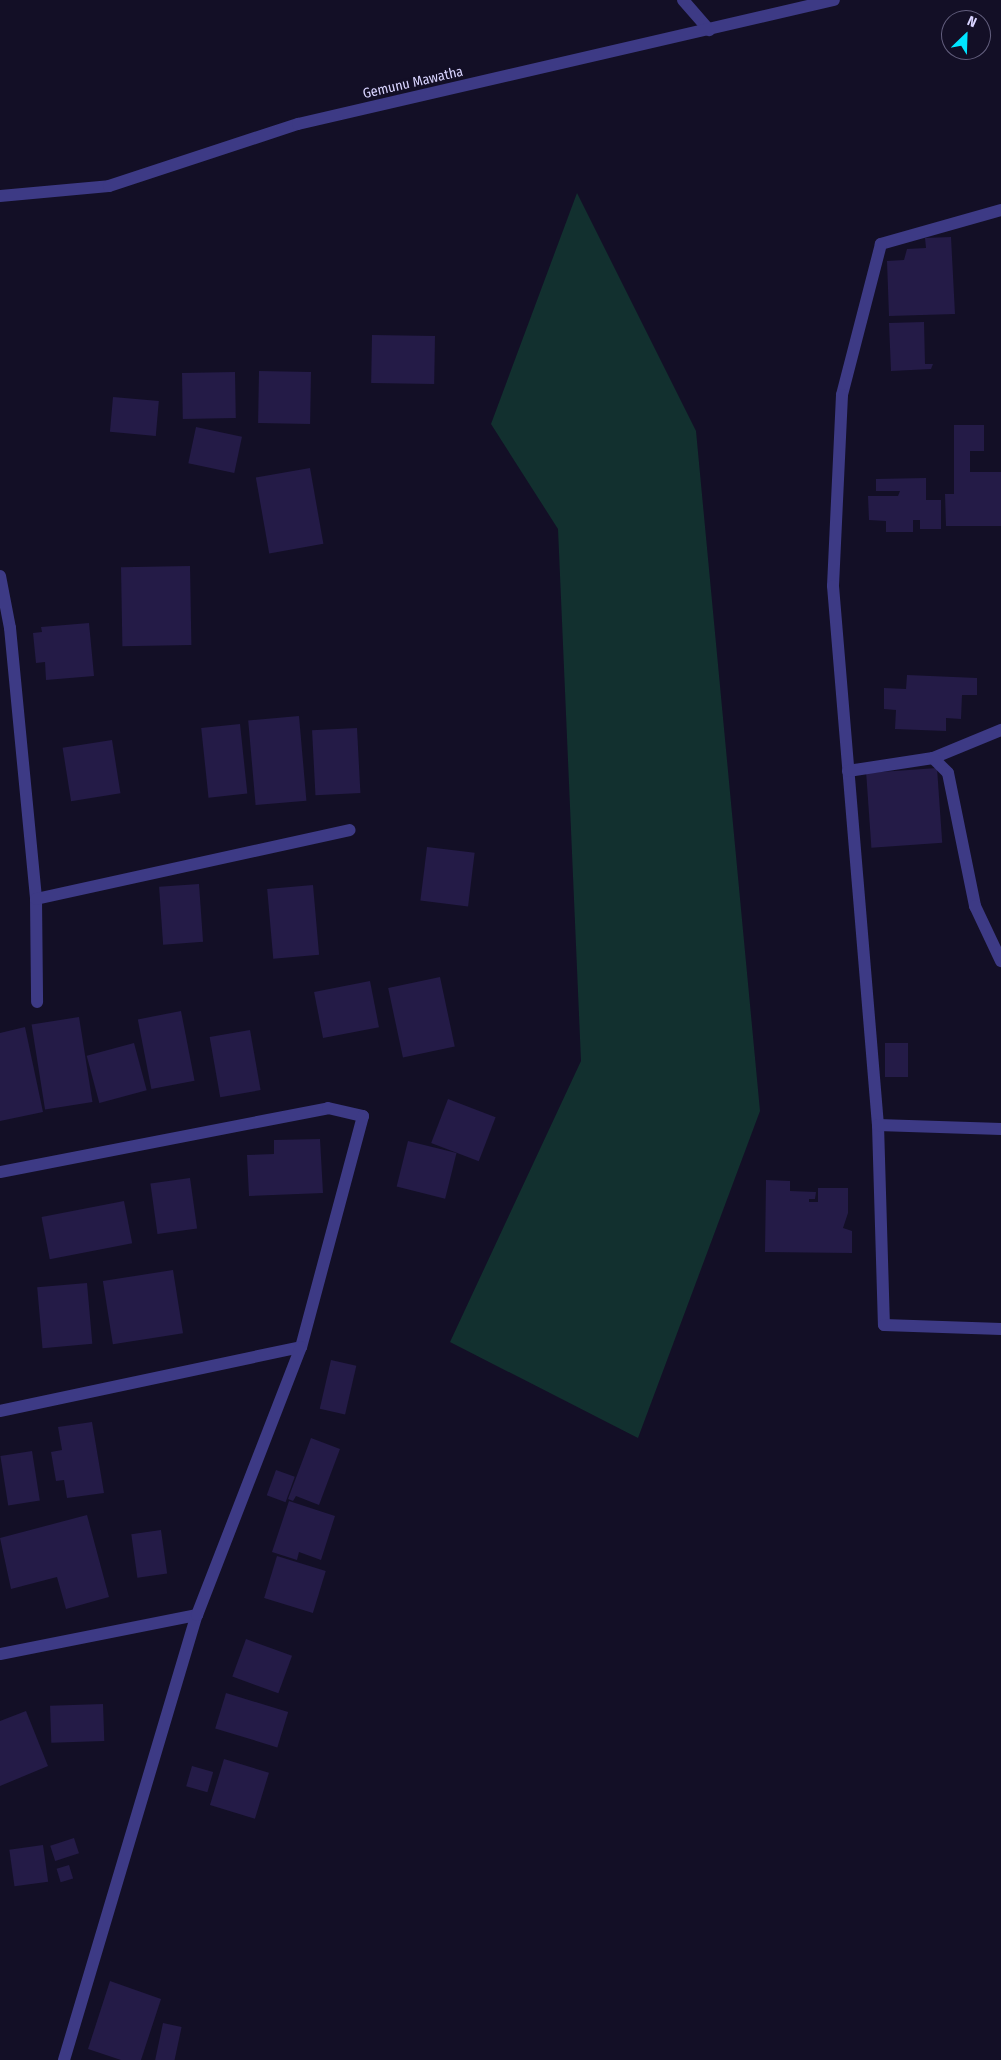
<!DOCTYPE html>
<html>
<head>
<meta charset="utf-8">
<style>
	body { margin:0 }
	#map { position:relative; width:1001px; height:2060px; overflow:hidden; background:#130f26; font-family:"Fira Sans Condensed",sans-serif }
	div>[style] { position:absolute }
	.green>* { inset:0; background:#12302f }
	.building>* { inset:0; background:#241b47; transform-origin:0 0 }
	.minor>* { height:12px; margin:-6px; padding:0 6px; transform-origin:6px; border-radius:6px; background:#3d3a85 }
	span { translate:-50% -50%; white-space:nowrap; text-align:center; line-height:1.15; -webkit-text-stroke:5px #130f26; paint-order:stroke }
	.street-label { font-size:14px; color:#d9d4ff }
	.north { position:absolute; left:941px; top:10px; width:50px; height:50px; box-sizing:border-box; background:#130f26; border:1px solid #625e7d; border-radius:50%; rotate:24deg; font-size:14px; font-weight:700; line-height:20px; text-align:center; color:#d9d4ff }
	.north::after { content:''; display:block; margin:auto; width:18px; height:22px; background:#00e5ff; clip-path:polygon(50% 0,100% 100%,50% 72%,0 100%) }
</style>
</head>
<body>
<div id="map">
	<div class="green">
		<div style="clip-path:polygon(577px 193px,696px 431px,760px 1111px,638px 1438px,450px 1342px,581px 1061px,558px 529px,491px 424px)"></div>
	</div>
	<div class="building">
		<div style="clip-path:polygon(951px 237px,955px 314px,889px 316px,887px 261px,904px 260px,907px 249px,926px 248px,925px 238px)"></div>
		<div style="clip-path:polygon(924px 322px,925px 364px,933px 364px,931px 369px,891px 371px,889px 323px)"></div>
		<div style="left:372px;top:335px;width:63px;height:48px;rotate:1deg"></div>
		<div style="left:259px;top:371px;width:52px;height:52px;rotate:1deg"></div>
		<div style="left:235px;top:372px;width:46px;height:53px;rotate:89deg"></div>
		<div style="left:113px;top:397px;width:46px;height:35px;rotate:5deg"></div>
		<div style="clip-path:polygon(954px 425px,984px 425px,984px 451px,970px 451px,970px 472px,1001px 472px,1001px 526px,946px 526px,945px 494px,954px 494px)"></div>
		<div style="left:196px;top:427px;width:47px;height:37px;rotate:12deg"></div>
		<div style="left:310px;top:468px;width:77px;height:55px;rotate:80deg"></div>
		<div style="clip-path:polygon(926px 478px,926px 500px,941px 500px,941px 529px,920px 529px,920px 520px,913px 520px,913px 532px,886px 532px,886px 521px,869px 520px,868px 496px,898px 496px,900px 491px,876px 491px,876px 479px)"></div>
		<div style="left:190px;top:566px;width:79px;height:69px;rotate:89deg"></div>
		<div style="clip-path:polygon(89px 623px,94px 676px,46px 680px,45px 662px,36px 663px,33px 633px,42px 632px,41px 627px)"></div>
		<div style="clip-path:polygon(907px 675px,977px 678px,977px 695px,962px 695px,961px 719px,946px 718px,946px 731px,895px 729px,896px 710px,884px 709px,884px 688px,906px 689px)"></div>
		<div style="left:299px;top:716px;width:85px;height:51px;rotate:85deg"></div>
		<div style="left:240px;top:724px;width:70px;height:39px;rotate:84deg"></div>
		<div style="left:357px;top:728px;width:65px;height:45px;rotate:87deg"></div>
		<div style="left:112px;top:740px;width:54px;height:50px;rotate:81deg"></div>
		<div style="left:937px;top:768px;width:75px;height:71px;rotate:86deg"></div>
		<div style="left:427px;top:847px;width:48px;height:54px;rotate:7deg"></div>
		<div style="left:199px;top:884px;width:58px;height:40px;rotate:86deg"></div>
		<div style="left:313px;top:885px;width:70px;height:46px;rotate:85deg"></div>
		<div style="left:440px;top:977px;width:71px;height:53px;rotate:78deg"></div>
		<div style="left:370px;top:981px;width:47px;height:57px;rotate:79deg"></div>
		<div style="left:181px;top:1011px;width:71px;height:44px;rotate:79deg"></div>
		<div style="left:79px;top:1017px;width:86px;height:48px;rotate:81deg"></div>
		<div style="clip-path:polygon(25px 1027px,43px 1112px,0 1121px,0 1033px)"></div>
		<div style="left:250px;top:1030px;width:61px;height:41px;rotate:80deg"></div>
		<div style="left:134px;top:1043px;width:49px;height:49px;rotate:75deg"></div>
		<div style="left:885px;top:1043px;width:23px;height:34px"></div>
		<div style="left:448px;top:1099px;width:51px;height:47px;rotate:21deg"></div>
		<div style="clip-path:polygon(320px 1139px,323px 1193px,249px 1196px,247px 1155px,274px 1154px,274px 1140px)"></div>
		<div style="left:408px;top:1141px;width:50px;height:47px;rotate:14deg"></div>
		<div style="left:190px;top:1178px;width:51px;height:40px;rotate:82deg"></div>
		<div style="clip-path:polygon(766px 1180px,790px 1181px,790px 1191px,816px 1192px,815px 1199px,809px 1199px,809px 1202px,818px 1202px,818px 1188px,848px 1188px,848px 1213px,843px 1228px,852px 1231px,852px 1253px,765px 1252px)"></div>
		<div style="left:124px;top:1201px;width:43px;height:84px;rotate:79deg"></div>
		<div style="left:173px;top:1270px;width:64px;height:71px;rotate:81deg"></div>
		<div style="left:87px;top:1283px;width:61px;height:50px;rotate:85deg"></div>
		<div style="left:331px;top:1360px;width:26px;height:50px;rotate:13deg"></div>
		<div style="clip-path:polygon(92px 1422px,104px 1493px,67px 1498px,64px 1480px,56px 1481px,51px 1452px,62px 1450px,58px 1427px)"></div>
		<div style="clip-path:polygon(311px 1438px,340px 1449px,319px 1505px,296px 1496px,293px 1501px,288px 1499px)"></div>
		<div style="left:32px;top:1451px;width:50px;height:32px;rotate:81deg"></div>
		<div style="left:276px;top:1470px;width:20px;height:27px;rotate:20deg"></div>
		<div style="clip-path:polygon(289px 1501px,335px 1516px,321px 1560px,299px 1552px,297px 1560px,272px 1552px)"></div>
		<div style="clip-path:polygon(87px 1515px,109px 1597px,66px 1609px,57px 1577px,11px 1589px,0 1538px)"></div>
		<div style="left:161px;top:1530px;width:44px;height:30px;rotate:82deg"></div>
		<div style="left:277px;top:1556px;width:51px;height:44px;rotate:17deg"></div>
		<div style="left:246px;top:1639px;width:49px;height:40px;rotate:20deg"></div>
		<div style="left:226px;top:1693px;width:65px;height:37px;rotate:17deg"></div>
		<div style="left:103px;top:1704px;width:37px;height:53px;rotate:88deg"></div>
		<div style="clip-path:polygon(26px 1711px,48px 1766px,0 1786px,0 1721px)"></div>
		<div style="left:224px;top:1759px;width:47px;height:48px;rotate:17deg"></div>
		<div style="left:192px;top:1766px;width:22px;height:21px;rotate:16deg"></div>
		<div style="left:74px;top:1838px;width:16px;height:25px;rotate:72deg"></div>
		<div style="left:43px;top:1845px;width:37px;height:34px;rotate:82deg"></div>
		<div style="left:69px;top:1865px;width:14px;height:13px;rotate:73deg"></div>
		<div style="clip-path:polygon(110px 1981px,161px 1999px,141px 2060px,121px 2060px,88px 2049px)"></div>
		<div style="left:163px;top:2023px;width:19px;height:38px;rotate:12deg"></div>
	</div>
	<div class="minor">
		<div style="left:683px;top:0;width:40px;rotate:49deg"></div>
		<div style="left:0;top:196px;width:109px;rotate:-5.2deg"></div>
		<div style="left:109px;top:186px;width:199px;rotate:-18.2deg"></div>
		<div style="left:298px;top:124px;width:550px;rotate:-13.03deg"></div>
		<div style="left:1001px;top:210px;width:125px;rotate:164.2deg"></div>
		<div style="left:881px;top:244px;width:156px;rotate:104.5deg"></div>
		<div style="left:842px;top:395px;width:191px;rotate:92.7deg"></div>
		<div style="left:833px;top:586px;width:541px;rotate:85.23deg"></div>
		<div style="left:878px;top:1125px;width:200px;rotate:88.3deg"></div>
		<div style="left:884px;top:1325px;width:117px;rotate:2deg"></div>
		<div style="left:0;top:576px;width:53px;rotate:79.1deg"></div>
		<div style="left:10px;top:628px;width:272px;rotate:84.5deg"></div>
		<div style="left:36px;top:899px;width:103px;rotate:89.4deg"></div>
		<div style="left:933px;top:758px;width:74px;rotate:-22.4deg"></div>
		<div style="left:848px;top:771px;width:86px;rotate:-8.7deg"></div>
		<div style="left:933px;top:758px;width:21px;rotate:45deg"></div>
		<div style="left:948px;top:773px;width:136px;rotate:78.5deg"></div>
		<div style="left:975px;top:906px;width:61px;rotate:64.7deg"></div>
		<div style="left:36px;top:899px;width:321px;rotate:-12.4deg"></div>
		<div style="left:878px;top:1125px;width:123px;rotate:1.9deg"></div>
		<div style="left:0;top:1172px;width:334px;rotate:-11deg"></div>
		<div style="left:328px;top:1108px;width:36px;rotate:13deg"></div>
		<div style="left:363px;top:1116px;width:239px;rotate:105deg"></div>
		<div style="left:301px;top:1347px;width:308px;rotate:168deg"></div>
		<div style="left:0;top:1654px;width:201px;rotate:-11.2deg"></div>
		<div style="left:64px;top:2060px;width:464px;rotate:-73.4deg"></div>
		<div style="left:197px;top:1615px;width:287px;rotate:-68.8deg"></div>
	</div>
	<div class="street-label">
		<span style="left:413px;top:83px;rotate:-13deg">Gemunu Mawatha</span>
	</div>
	<div class="north">N</div>
</div>
</body>
</html>
